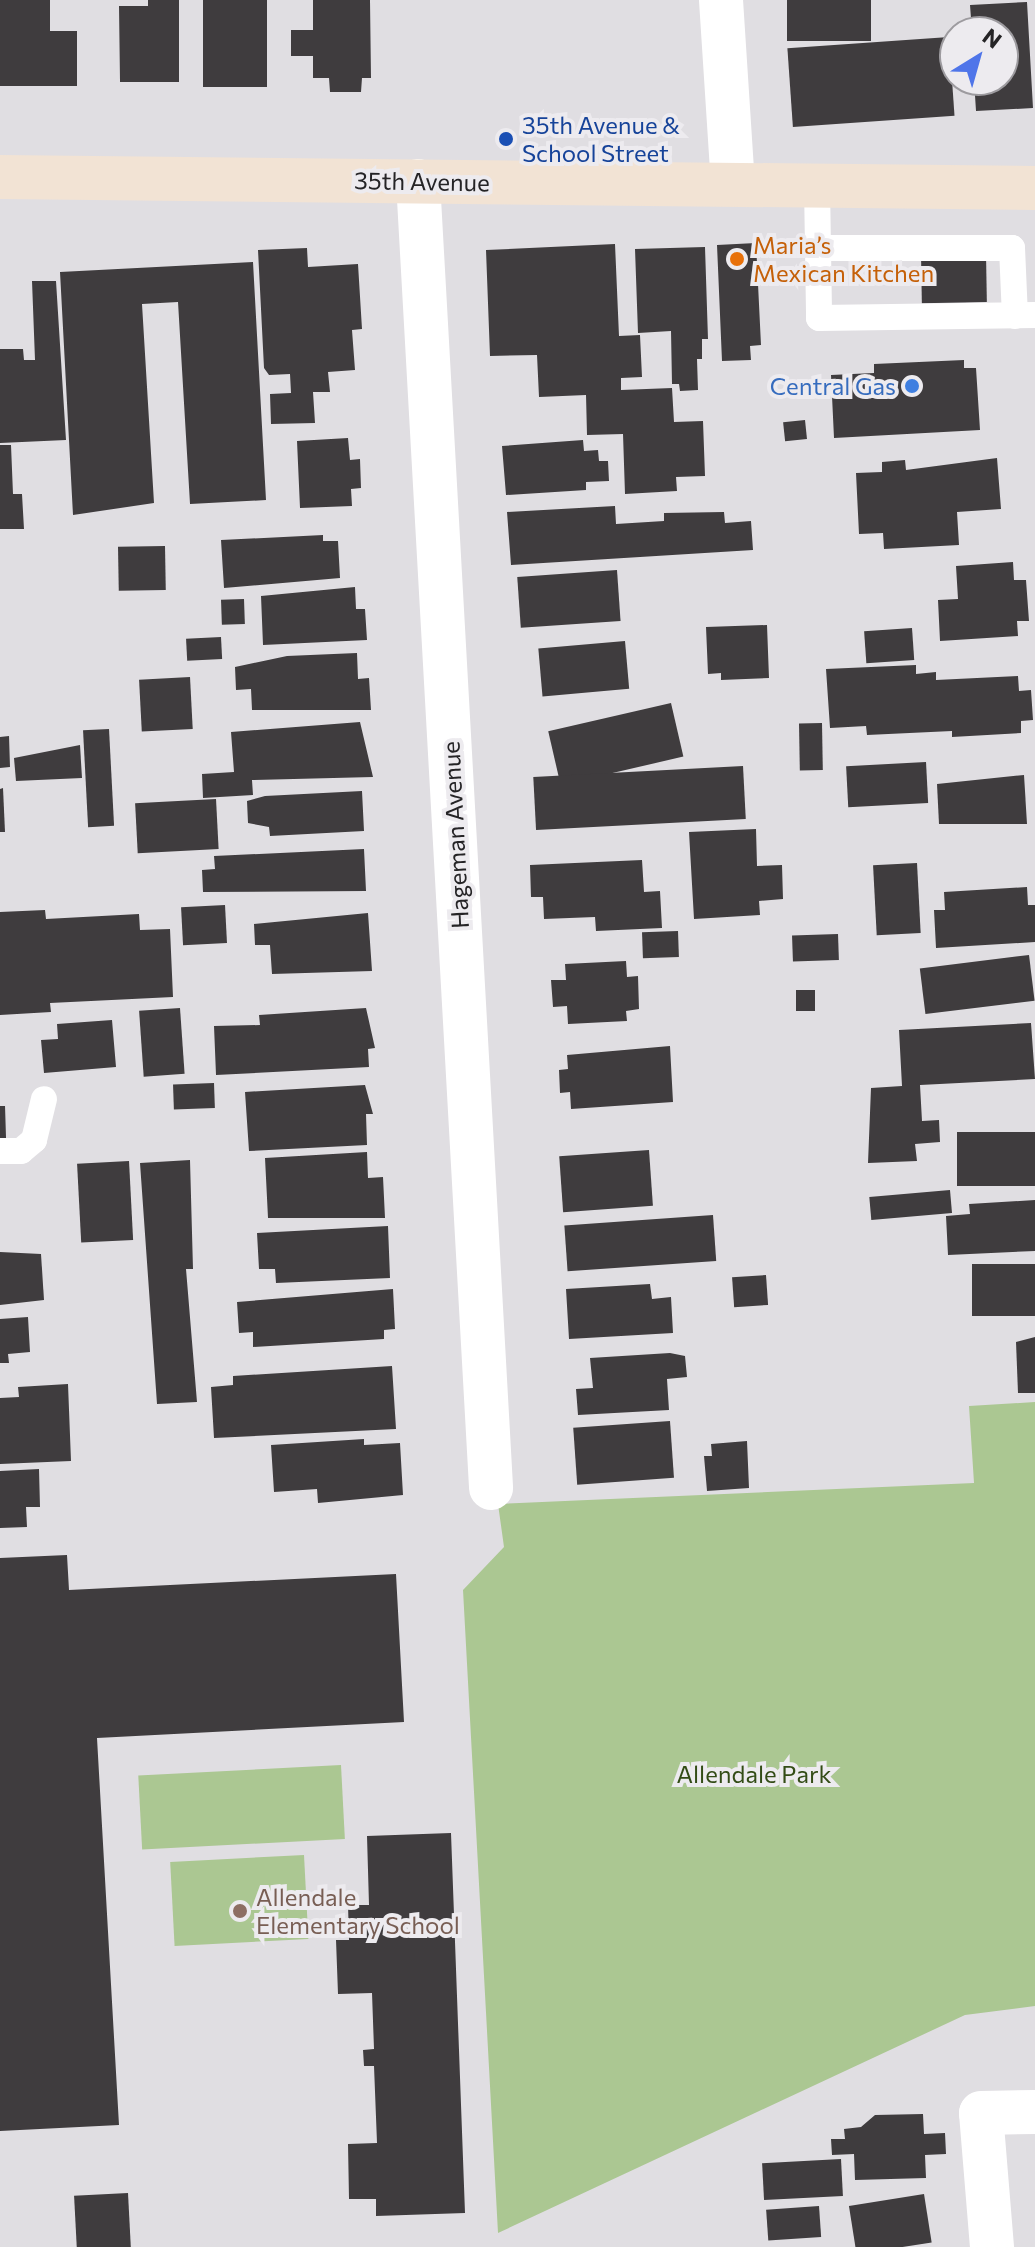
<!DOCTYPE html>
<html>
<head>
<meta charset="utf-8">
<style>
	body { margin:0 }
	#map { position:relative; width:1035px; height:2247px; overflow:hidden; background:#e0dee2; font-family:Commissioner,sans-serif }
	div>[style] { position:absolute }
	.green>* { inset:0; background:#abc792; transform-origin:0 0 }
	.building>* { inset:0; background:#3f3c3e; transform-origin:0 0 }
	.service>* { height:26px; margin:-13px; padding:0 13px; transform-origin:13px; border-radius:13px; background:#fff }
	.minor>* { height:44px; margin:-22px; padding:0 22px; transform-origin:22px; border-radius:22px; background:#fff }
	.tertiary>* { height:44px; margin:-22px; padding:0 22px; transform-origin:22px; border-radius:22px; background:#fff }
	.secondary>* { height:44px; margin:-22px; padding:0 22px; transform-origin:22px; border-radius:22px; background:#f2e3d4 }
	.dots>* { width:22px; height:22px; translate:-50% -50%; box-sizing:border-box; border:4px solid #edebef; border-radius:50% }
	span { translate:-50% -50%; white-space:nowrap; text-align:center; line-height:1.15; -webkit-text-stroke:8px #edebef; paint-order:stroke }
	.transit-label { font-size:24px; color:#164399 }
	.left { translate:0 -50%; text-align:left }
	.street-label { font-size:24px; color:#252426 }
	.food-label { font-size:24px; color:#c56008 }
	.shop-label { font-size:24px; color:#366cbe }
	.right { translate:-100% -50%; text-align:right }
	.park-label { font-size:24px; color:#334c16 }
	.education-label { font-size:24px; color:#785e54 }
	.north { position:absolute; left:939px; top:16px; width:80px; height:80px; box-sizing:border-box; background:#edebef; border:2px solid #9d9b9f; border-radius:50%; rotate:37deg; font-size:22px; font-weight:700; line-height:32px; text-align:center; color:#252426 }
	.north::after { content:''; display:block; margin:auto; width:28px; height:36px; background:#4f75e9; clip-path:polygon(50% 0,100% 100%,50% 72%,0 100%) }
</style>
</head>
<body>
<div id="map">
	<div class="green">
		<div style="clip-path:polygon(1035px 1402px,1035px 2006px,965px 2015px,498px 2233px,463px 1590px,504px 1547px,498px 1504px,974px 1483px,969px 1406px)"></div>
		<div style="left:341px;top:1765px;width:74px;height:203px;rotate:87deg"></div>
		<div style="left:304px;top:1855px;width:84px;height:134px;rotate:87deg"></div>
	</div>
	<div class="building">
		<div style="clip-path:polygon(0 0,50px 0,50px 31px,77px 31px,77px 86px,0 86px)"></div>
		<div style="clip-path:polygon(148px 0,179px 0,179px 82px,120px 82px,119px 6px,148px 6px)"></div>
		<div style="left:203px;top:0;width:64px;height:87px"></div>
		<div style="clip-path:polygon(313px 0,370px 0,371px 78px,362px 78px,361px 92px,330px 92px,329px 78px,313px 78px,313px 56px,291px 56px,291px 30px,313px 30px)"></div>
		<div style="left:787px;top:0;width:84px;height:41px"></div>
		<div style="clip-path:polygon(1027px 2px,1033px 108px,976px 111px,974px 80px,1003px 80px,1003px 32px,972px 32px,970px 5px)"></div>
		<div style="left:949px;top:37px;width:79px;height:162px;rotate:86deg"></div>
		<div style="clip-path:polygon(756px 243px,761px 345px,750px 346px,751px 360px,722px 361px,717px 245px)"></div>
		<div style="clip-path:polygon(615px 244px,619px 336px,640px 335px,642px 377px,621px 378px,621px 390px,672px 388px,674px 422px,703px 421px,705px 476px,676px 477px,677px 491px,625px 494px,623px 434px,587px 435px,586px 395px,539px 397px,537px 355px,490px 356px,486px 250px)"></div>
		<div style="clip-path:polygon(705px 247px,708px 339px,702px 339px,702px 359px,697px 359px,698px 390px,680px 391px,679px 384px,672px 384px,671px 331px,638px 333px,635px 249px)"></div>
		<div style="clip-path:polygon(307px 248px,308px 267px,358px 264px,362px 329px,352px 330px,355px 370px,328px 372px,330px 392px,313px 392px,315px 423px,271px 424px,270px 394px,291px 393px,290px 374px,269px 375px,264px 368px,258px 250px)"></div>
		<div style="left:986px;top:253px;width:49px;height:65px;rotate:89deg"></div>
		<div style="clip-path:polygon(253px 262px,266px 500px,190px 504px,178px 302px,142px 304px,154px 503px,73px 515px,60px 272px)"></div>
		<div style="clip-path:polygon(32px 281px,56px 281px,66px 440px,0 443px,0 349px,23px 349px,24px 360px,35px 360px)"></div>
		<div style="clip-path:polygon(964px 360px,964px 368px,976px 368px,980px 430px,834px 438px,831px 375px,874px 373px,874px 364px)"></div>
		<div style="left:805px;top:420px;width:19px;height:22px;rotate:84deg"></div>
		<div style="clip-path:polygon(348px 438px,350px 460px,360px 459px,361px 488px,351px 489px,352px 506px,300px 508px,297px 441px)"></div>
		<div style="clip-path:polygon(583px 440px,584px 451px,598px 450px,599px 461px,608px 461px,609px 481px,586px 482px,586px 490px,506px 495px,502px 446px)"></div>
		<div style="clip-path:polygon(0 445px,11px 445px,13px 494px,22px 494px,24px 529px,0 529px)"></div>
		<div style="clip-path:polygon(997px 458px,1001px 509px,957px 512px,959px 545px,884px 549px,883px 533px,859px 534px,856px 473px,882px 472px,882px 462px,905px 460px,906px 470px)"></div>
		<div style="clip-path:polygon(615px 506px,616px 524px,664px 521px,664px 513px,724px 512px,725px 523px,751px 521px,753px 550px,511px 565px,507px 512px)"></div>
		<div style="clip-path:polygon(323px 535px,323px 541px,338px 541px,340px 578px,224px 588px,221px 540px)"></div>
		<div style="left:165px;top:546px;width:44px;height:47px;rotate:89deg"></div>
		<div style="clip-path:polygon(1013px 562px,1014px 580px,1026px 580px,1029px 621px,1017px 621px,1018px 636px,940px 641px,938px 600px,958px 599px,956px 566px)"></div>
		<div style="left:617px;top:570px;width:51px;height:100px;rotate:86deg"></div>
		<div style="clip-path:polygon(355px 587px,356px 609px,365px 609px,367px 640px,263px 645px,261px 596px)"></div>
		<div style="left:244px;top:599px;width:25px;height:23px;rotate:88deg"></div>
		<div style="clip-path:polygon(767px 625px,769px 678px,721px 680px,721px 673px,708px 674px,706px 627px)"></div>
		<div style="left:912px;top:628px;width:32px;height:48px;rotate:86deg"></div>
		<div style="left:221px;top:637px;width:22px;height:35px;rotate:87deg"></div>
		<div style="left:625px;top:641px;width:48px;height:87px;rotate:85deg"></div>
		<div style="clip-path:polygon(357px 653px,358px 679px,369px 678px,371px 710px,252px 710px,251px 689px,236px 690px,235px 667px,287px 656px)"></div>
		<div style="clip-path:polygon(916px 665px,916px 674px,936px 672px,936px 680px,1018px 676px,1019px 691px,1031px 690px,1033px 720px,1021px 721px,1021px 733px,952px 737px,952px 731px,867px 735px,866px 726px,830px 728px,826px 669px)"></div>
		<div style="left:190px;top:677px;width:52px;height:51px;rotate:87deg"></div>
		<div style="left:671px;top:703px;width:55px;height:126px;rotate:77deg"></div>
		<div style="clip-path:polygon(360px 722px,373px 777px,252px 780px,253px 795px,203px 798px,202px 774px,234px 772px,231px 732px)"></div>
		<div style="left:822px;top:723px;width:47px;height:23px;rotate:89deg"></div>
		<div style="left:109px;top:729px;width:97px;height:26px;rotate:87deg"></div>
		<div style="clip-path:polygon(9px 736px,10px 767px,0 768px,0 737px)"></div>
		<div style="clip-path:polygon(80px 745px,82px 778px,16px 781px,14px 758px)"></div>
		<div style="left:926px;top:762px;width:41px;height:80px;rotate:87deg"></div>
		<div style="left:743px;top:766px;width:53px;height:210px;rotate:87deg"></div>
		<div style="clip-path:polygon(1024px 775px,1027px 824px,939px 824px,937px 784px)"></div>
		<div style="clip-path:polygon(3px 788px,5px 832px,0 832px,0 789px)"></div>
		<div style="clip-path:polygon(362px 791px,364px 831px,270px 836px,269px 827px,248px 823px,247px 801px,265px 796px)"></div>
		<div style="left:216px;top:799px;width:50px;height:81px;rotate:87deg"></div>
		<div style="clip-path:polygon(756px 829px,757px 866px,782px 865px,783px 899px,759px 901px,760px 915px,694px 919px,689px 832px)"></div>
		<div style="clip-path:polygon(364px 849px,366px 891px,203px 892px,202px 870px,215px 869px,214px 856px)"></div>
		<div style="clip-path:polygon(642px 860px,644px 892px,660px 891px,662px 928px,596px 931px,595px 917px,544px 919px,543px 897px,531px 897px,530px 865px)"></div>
		<div style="left:917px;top:863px;width:70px;height:44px;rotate:87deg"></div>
		<div style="clip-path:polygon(1027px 887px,1028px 905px,1035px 905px,1035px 942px,936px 948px,934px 910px,945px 910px,944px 892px)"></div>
		<div style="left:225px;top:905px;width:38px;height:44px;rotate:87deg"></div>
		<div style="clip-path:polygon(45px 910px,46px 919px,139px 914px,140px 930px,170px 929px,173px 997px,50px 1003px,51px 1012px,0 1015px,0 912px)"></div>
		<div style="clip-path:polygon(368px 913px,372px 971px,272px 974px,270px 945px,255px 945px,254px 924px)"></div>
		<div style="left:678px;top:931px;width:26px;height:36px;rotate:88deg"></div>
		<div style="left:838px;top:934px;width:26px;height:46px;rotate:88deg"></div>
		<div style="left:1029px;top:955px;width:46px;height:110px;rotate:83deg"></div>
		<div style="clip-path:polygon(626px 961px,627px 977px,638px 976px,639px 1009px,626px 1011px,627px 1021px,568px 1024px,567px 1006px,553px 1007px,551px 980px,566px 980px,565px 964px)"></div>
		<div style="left:815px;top:990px;width:21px;height:19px;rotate:90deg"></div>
		<div style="left:180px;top:1008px;width:66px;height:41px;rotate:86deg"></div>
		<div style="clip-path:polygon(366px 1008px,375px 1048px,368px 1049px,369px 1067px,216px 1075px,214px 1026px,260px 1025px,259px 1015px)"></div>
		<div style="clip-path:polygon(112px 1020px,116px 1067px,44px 1073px,41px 1040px,58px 1039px,57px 1024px)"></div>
		<div style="clip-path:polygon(1031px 1023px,1035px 1079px,920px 1085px,922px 1121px,939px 1120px,940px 1142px,915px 1144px,917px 1161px,868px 1163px,871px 1088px,902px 1086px,899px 1030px)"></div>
		<div style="clip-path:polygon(670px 1046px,673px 1102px,571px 1109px,570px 1092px,560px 1093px,559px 1070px,568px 1069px,567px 1055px)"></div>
		<div style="left:214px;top:1083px;width:25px;height:41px;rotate:88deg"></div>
		<div style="clip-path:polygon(365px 1085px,373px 1114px,366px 1114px,367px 1145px,249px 1151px,245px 1092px)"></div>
		<div style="clip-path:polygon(0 1106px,5px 1106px,6px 1138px,0 1138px)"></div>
		<div style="left:1035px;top:1132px;width:54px;height:78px;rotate:90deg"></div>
		<div style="left:649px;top:1150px;width:56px;height:90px;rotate:86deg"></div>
		<div style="clip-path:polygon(367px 1152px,368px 1178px,383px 1177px,385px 1218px,268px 1218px,265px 1158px)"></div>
		<div style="clip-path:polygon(190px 1160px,193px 1269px,186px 1269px,197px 1402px,157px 1404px,140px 1163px)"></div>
		<div style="left:129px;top:1161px;width:79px;height:52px;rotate:87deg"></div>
		<div style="left:950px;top:1190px;width:23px;height:81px;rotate:85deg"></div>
		<div style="clip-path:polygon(1035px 1200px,1035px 1251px,948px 1255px,946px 1216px,970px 1214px,969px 1204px)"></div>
		<div style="left:713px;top:1215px;width:46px;height:149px;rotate:86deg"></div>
		<div style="clip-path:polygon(388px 1226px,390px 1278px,276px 1283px,275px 1269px,259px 1269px,257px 1233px)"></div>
		<div style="clip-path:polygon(0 1252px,41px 1254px,44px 1300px,0 1305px)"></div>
		<div style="left:1035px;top:1264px;width:52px;height:63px;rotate:90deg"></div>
		<div style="left:766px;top:1275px;width:30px;height:34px;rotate:86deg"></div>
		<div style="clip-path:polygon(650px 1284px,652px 1299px,671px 1297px,673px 1333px,569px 1339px,566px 1289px)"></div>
		<div style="clip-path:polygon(393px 1289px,395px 1329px,384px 1330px,384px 1339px,253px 1347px,253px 1332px,239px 1333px,237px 1302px)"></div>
		<div style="clip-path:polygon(28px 1317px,30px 1352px,8px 1354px,9px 1363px,0 1363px,0 1319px)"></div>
		<div style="clip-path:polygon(1035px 1337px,1035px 1393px,1018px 1393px,1016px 1342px)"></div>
		<div style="clip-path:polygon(670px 1353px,685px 1356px,687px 1377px,667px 1379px,669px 1410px,578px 1415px,576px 1389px,593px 1388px,590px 1358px)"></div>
		<div style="clip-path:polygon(392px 1366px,396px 1429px,214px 1438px,211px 1387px,233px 1385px,233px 1376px)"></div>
		<div style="clip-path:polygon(68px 1384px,71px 1461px,0 1464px,0 1398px,19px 1397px,18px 1387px)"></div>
		<div style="left:670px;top:1421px;width:57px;height:97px;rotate:86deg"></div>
		<div style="clip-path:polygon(364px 1439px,364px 1445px,400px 1443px,403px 1495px,318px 1503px,317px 1489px,274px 1492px,271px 1445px)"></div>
		<div style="clip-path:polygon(747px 1441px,749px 1488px,707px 1491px,704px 1456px,712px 1456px,711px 1444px)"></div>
		<div style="clip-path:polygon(39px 1469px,40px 1507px,26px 1507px,27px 1527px,0 1528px,0 1471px)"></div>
		<div style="clip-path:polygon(67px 1555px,69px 1590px,396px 1574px,404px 1722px,97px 1738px,119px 2125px,0 2131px,0 1558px)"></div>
		<div style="clip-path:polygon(451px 1833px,465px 2213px,376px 2216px,376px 2199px,349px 2199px,348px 2144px,377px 2143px,374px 2066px,364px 2066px,363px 2050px,374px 2049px,372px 1993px,338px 1994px,336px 1940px,349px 1940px,348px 1905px,369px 1905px,367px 1836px)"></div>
		<div style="clip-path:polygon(923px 2114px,924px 2134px,945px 2133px,946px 2154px,925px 2155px,926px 2178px,855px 2180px,854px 2154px,832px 2155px,831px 2139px,845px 2139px,844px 2129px,861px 2127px,875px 2115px)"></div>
		<div style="left:841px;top:2159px;width:37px;height:79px;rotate:87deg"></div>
		<div style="left:128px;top:2193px;width:54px;height:54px;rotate:87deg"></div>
		<div style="left:924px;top:2194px;width:49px;height:76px;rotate:81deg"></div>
		<div style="left:819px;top:2206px;width:31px;height:53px;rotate:86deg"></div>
	</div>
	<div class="service">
		<div style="left:817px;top:185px;width:133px;rotate:89.1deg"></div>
		<div style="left:819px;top:318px;width:216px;rotate:-0.8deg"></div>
		<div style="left:818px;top:248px;width:194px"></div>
		<div style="left:1012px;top:248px;width:68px;rotate:87.5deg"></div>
		<div style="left:0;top:1151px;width:21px"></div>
		<div style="left:21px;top:1151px;width:17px;rotate:-40deg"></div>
		<div style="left:34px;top:1140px;width:42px;rotate:-76.3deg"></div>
	</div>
	<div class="minor">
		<div style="left:418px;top:181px;width:1309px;rotate:86.8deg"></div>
		<div style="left:992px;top:2247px;width:134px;rotate:-94.7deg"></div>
		<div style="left:981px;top:2113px;width:54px;rotate:-1.1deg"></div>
	</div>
	<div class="tertiary">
		<div style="left:721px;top:0;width:184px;rotate:86.3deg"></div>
	</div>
	<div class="secondary">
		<div style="left:0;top:177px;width:1035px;rotate:0.61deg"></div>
	</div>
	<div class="dots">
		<div style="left:506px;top:139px;background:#1a4fb4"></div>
		<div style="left:737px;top:259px;background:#e8710a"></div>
		<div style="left:912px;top:386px;background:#3f7fe0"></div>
		<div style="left:240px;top:1911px;background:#8d6e63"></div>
	</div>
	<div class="transit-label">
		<span class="left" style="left:522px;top:139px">35th Avenue &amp;<br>School Street</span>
	</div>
	<div class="street-label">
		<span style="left:422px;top:181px;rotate:1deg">35th Avenue</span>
		<span style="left:455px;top:835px;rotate:-93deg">Hageman Avenue</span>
	</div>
	<div class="food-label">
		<span class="left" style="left:753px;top:259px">Maria’s<br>Mexican Kitchen</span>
	</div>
	<div class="shop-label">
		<span class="right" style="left:896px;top:386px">Central Gas</span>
	</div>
	<div class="park-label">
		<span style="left:754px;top:1774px">Allendale Park</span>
	</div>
	<div class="education-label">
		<span class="left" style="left:256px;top:1911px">Allendale<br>Elementary School</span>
	</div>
	<div class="north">N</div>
</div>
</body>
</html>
